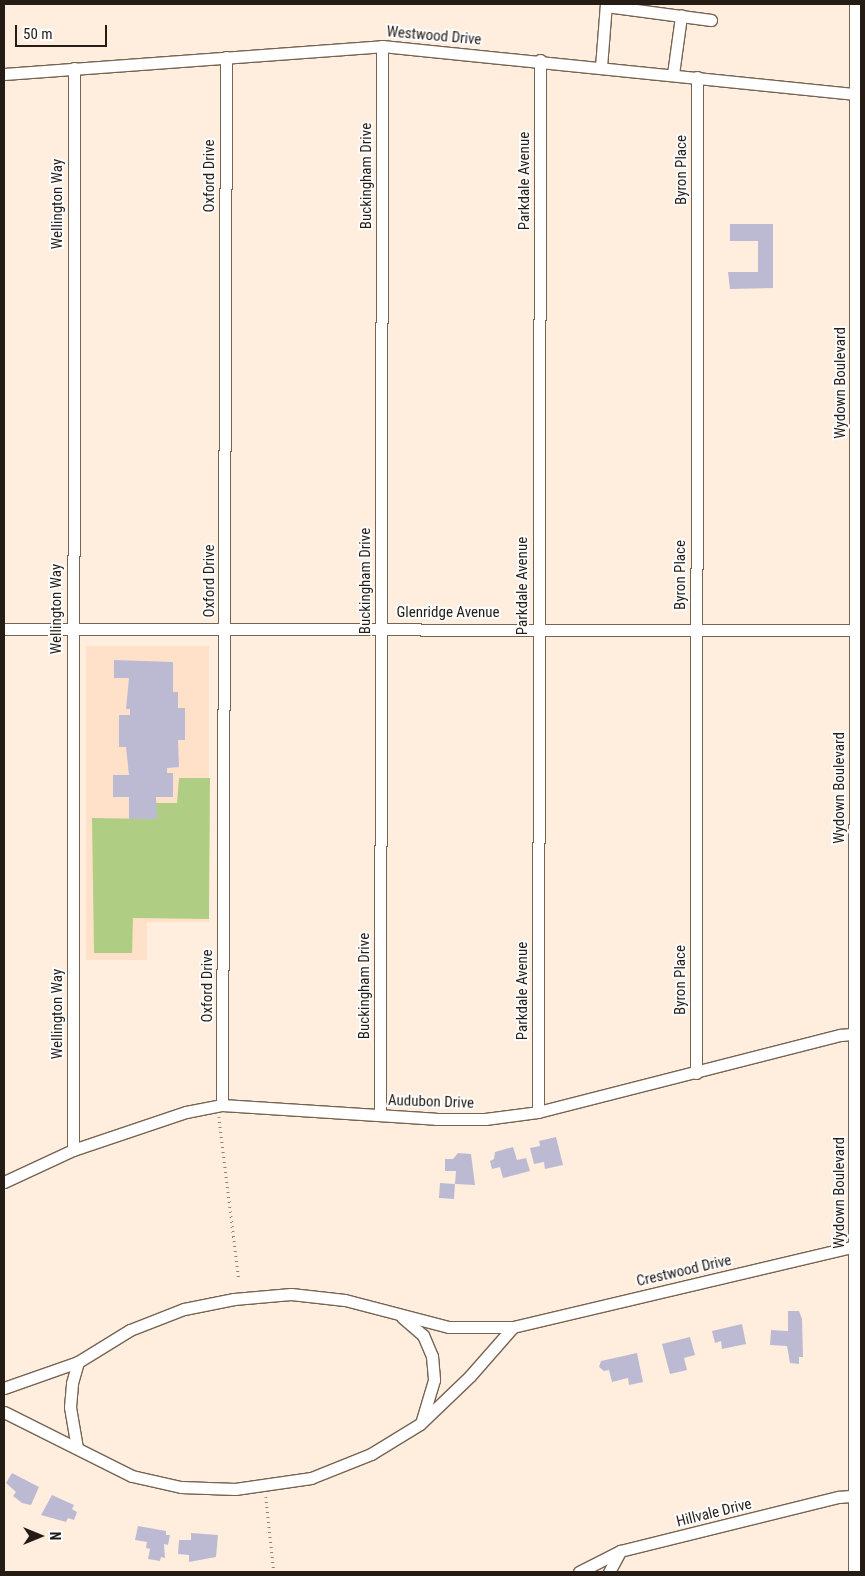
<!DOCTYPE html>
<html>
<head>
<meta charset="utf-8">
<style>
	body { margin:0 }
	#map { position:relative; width:865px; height:1576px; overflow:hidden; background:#ffeddd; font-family:"Roboto Condensed",sans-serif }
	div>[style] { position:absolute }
	.built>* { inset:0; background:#fee1c8 }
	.green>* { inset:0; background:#afce84 }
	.building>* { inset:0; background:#bcbad3; transform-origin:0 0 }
	.path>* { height:2.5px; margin-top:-1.25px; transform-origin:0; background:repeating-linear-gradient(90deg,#908378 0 1px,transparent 0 5px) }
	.roads { filter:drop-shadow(1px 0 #766352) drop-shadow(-1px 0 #766352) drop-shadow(0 1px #766352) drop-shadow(0 -1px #766352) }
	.minor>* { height:11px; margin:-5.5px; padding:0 5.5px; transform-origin:5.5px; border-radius:5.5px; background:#fff }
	span { translate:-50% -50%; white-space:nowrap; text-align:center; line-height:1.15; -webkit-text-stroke:4px #fdfdfd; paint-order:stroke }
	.street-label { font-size:15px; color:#241c15 }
	.frame { position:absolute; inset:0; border:5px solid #241c15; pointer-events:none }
	.north { position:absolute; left:15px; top:1511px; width:50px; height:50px; -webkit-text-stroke:4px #fdfdfd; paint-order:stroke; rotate:90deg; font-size:14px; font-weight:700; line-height:20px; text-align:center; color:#241c15 }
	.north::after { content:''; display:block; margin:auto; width:18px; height:22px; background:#241c15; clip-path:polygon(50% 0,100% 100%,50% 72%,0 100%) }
	.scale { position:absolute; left:15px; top:25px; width:92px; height:22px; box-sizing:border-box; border:2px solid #241c15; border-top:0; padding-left:6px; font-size:15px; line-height:18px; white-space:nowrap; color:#241c15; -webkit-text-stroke:4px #fdfdfd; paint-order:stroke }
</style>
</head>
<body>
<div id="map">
	<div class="built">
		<div style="clip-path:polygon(86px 646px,209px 646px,209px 922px,147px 922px,147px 960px,86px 960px)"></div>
	</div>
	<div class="green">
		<div style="clip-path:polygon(179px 778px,210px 778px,209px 919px,133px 918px,132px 953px,94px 953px,92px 818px,156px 819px,156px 803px,177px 803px)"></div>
	</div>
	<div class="building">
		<div style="clip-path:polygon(730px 224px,773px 224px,773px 288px,730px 289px,728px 272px,758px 272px,758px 241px,730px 241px)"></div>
		<div style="clip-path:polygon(114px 660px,173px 662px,173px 692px,178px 692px,178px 708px,185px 708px,185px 740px,178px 740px,179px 767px,167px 768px,167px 773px,173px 773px,173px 797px,156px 797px,157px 819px,129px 819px,129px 797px,113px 797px,113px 775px,129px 775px,126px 747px,119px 747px,119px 715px,130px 715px,130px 709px,126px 709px,129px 678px,114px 678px)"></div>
		<div style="clip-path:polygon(556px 1137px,563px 1165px,545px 1169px,544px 1162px,534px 1164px,530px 1148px,540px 1146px,539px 1141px)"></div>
		<div style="clip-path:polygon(513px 1147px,517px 1160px,526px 1158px,530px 1171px,503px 1178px,500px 1167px,492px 1169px,490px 1161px,494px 1159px,495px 1152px)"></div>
		<div style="clip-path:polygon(458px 1153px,471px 1154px,475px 1185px,455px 1184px,456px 1171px,445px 1171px,445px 1159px,453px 1159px)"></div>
		<div style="left:440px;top:1183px;width:15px;height:15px;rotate:4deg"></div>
		<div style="clip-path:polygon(788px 1311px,799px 1311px,802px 1319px,803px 1357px,799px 1357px,799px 1364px,790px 1363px,787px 1346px,770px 1345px,771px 1330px,788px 1331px)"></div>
		<div style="clip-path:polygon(742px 1324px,746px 1344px,722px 1349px,721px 1341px,715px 1343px,712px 1331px)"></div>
		<div style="clip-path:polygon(690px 1337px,695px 1355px,684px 1358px,687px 1370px,670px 1374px,662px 1344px)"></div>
		<div style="clip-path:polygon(637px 1353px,643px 1382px,629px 1385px,628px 1378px,612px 1382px,609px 1370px,604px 1371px,599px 1367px,601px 1361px)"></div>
		<div style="clip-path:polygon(12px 1473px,39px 1487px,31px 1505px,22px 1503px,13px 1496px,16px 1492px,6px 1483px)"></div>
		<div style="clip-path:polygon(52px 1495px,74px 1505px,72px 1509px,77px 1512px,74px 1520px,68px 1518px,66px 1522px,41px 1515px)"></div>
		<div style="clip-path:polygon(138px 1526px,166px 1531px,166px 1535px,170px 1535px,168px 1545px,164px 1544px,165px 1558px,161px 1557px,160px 1561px,148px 1559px,150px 1549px,146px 1548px,147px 1542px,135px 1540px)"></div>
		<div style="clip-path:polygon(191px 1533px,218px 1535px,216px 1557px,189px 1562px,189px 1555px,178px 1554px,179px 1540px,191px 1540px)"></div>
	</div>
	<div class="path">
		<div style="left:219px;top:1117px;width:163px;rotate:83deg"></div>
		<div style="left:266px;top:1497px;width:75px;rotate:83.9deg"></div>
	</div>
	<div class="roads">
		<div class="minor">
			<div style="left:606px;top:6px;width:106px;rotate:7.6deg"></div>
			<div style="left:601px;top:67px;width:63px;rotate:-85.5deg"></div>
			<div style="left:4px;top:74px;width:379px;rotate:-4.2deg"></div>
			<div style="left:382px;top:46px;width:481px;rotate:5.8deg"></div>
			<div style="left:673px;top:74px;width:59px;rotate:-82.1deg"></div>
			<div style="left:4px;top:629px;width:857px;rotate:0.07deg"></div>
			<div style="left:696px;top:1073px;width:996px;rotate:-89.94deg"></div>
			<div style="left:222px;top:1105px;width:1048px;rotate:-89.78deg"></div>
			<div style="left:538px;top:1112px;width:1052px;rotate:-89.89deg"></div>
			<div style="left:380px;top:1115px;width:1069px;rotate:-89.89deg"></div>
			<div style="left:73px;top:1150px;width:1082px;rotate:-89.95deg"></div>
			<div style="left:4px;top:1182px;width:76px;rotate:-24.9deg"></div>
			<div style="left:73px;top:1150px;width:119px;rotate:-18.6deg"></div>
			<div style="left:186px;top:1112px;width:37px;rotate:-11deg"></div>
			<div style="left:222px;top:1105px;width:214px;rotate:3.7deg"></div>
			<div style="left:436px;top:1119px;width:49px"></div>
			<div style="left:485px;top:1119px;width:53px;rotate:-7.5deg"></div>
			<div style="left:538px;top:1112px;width:313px;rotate:-14.3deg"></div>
			<div style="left:841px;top:1035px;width:20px;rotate:-6deg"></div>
			<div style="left:402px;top:1317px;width:28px;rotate:41deg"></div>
			<div style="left:423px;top:1335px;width:23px;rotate:67deg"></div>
			<div style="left:432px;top:1356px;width:24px;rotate:85deg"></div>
			<div style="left:434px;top:1380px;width:42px;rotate:106.7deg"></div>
			<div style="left:4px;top:1388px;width:78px;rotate:-19.4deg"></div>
			<div style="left:78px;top:1362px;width:61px;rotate:-31.6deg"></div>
			<div style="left:130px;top:1330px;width:58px;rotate:-21.3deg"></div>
			<div style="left:184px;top:1309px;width:51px;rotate:-11.3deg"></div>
			<div style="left:234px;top:1299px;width:57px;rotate:-5deg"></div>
			<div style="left:291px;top:1294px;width:54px;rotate:6.3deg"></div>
			<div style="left:345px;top:1300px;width:107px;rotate:14.6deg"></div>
			<div style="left:449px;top:1327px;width:64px"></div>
			<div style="left:513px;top:1327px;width:358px;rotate:-13.3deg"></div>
			<div style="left:4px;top:1412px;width:143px;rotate:26.6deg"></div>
			<div style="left:132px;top:1476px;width:50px;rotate:12.7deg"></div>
			<div style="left:181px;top:1487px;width:54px;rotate:2.1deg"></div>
			<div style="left:235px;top:1489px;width:77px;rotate:-8.2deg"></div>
			<div style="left:311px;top:1478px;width:65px;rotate:-21.8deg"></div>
			<div style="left:371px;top:1454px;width:57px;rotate:-31.5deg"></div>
			<div style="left:420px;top:1424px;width:69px;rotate:-43.8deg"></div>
			<div style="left:470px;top:1376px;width:65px;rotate:-48.7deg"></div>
			<div style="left:77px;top:1448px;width:42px;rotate:-99.7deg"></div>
			<div style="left:70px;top:1407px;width:24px;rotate:-85deg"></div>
			<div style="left:72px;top:1383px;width:22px;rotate:-74deg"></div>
			<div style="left:579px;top:1572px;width:46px;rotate:-27.1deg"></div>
			<div style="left:620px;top:1551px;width:226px;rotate:-13.9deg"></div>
			<div style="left:839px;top:1497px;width:22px;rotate:-5deg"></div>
			<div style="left:609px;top:1572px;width:24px;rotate:-62deg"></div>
			<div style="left:854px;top:1572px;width:1568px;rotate:-89.96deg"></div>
		</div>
	</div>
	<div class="street-label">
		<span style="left:434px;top:36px;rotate:5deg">Westwood Drive</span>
		<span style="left:682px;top:170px;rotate:-90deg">Byron Place</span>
		<span style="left:210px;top:176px;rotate:-90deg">Oxford Drive</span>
		<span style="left:367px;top:176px;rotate:-90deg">Buckingham Drive</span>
		<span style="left:525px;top:181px;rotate:-90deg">Parkdale Avenue</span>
		<span style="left:58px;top:204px;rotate:-90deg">Wellington Way</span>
		<span style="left:841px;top:383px;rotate:-90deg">Wydown Boulevard</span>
		<span style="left:681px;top:575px;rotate:-90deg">Byron Place</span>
		<span style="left:210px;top:581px;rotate:-90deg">Oxford Drive</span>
		<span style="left:366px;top:581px;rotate:-90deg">Buckingham Drive</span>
		<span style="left:523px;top:586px;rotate:-90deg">Parkdale Avenue</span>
		<span style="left:57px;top:609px;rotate:-90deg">Wellington Way</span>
		<span style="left:448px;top:613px">Glenridge Avenue</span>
		<span style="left:840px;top:788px;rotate:-90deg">Wydown Boulevard</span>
		<span style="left:681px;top:980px;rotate:-90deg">Byron Place</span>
		<span style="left:208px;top:986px;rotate:-90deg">Oxford Drive</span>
		<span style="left:365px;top:986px;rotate:-90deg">Buckingham Drive</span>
		<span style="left:523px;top:991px;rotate:-90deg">Parkdale Avenue</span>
		<span style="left:58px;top:1014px;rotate:-90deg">Wellington Way</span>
		<span style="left:431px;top:1102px;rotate:2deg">Audubon Drive</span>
		<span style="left:840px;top:1193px;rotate:-90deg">Wydown Boulevard</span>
		<span style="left:684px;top:1271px;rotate:-13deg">Crestwood Drive</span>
		<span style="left:714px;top:1513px;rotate:-14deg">Hillvale Drive</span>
	</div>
	<div class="frame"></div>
	<div class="north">N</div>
	<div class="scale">50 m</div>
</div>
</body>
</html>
